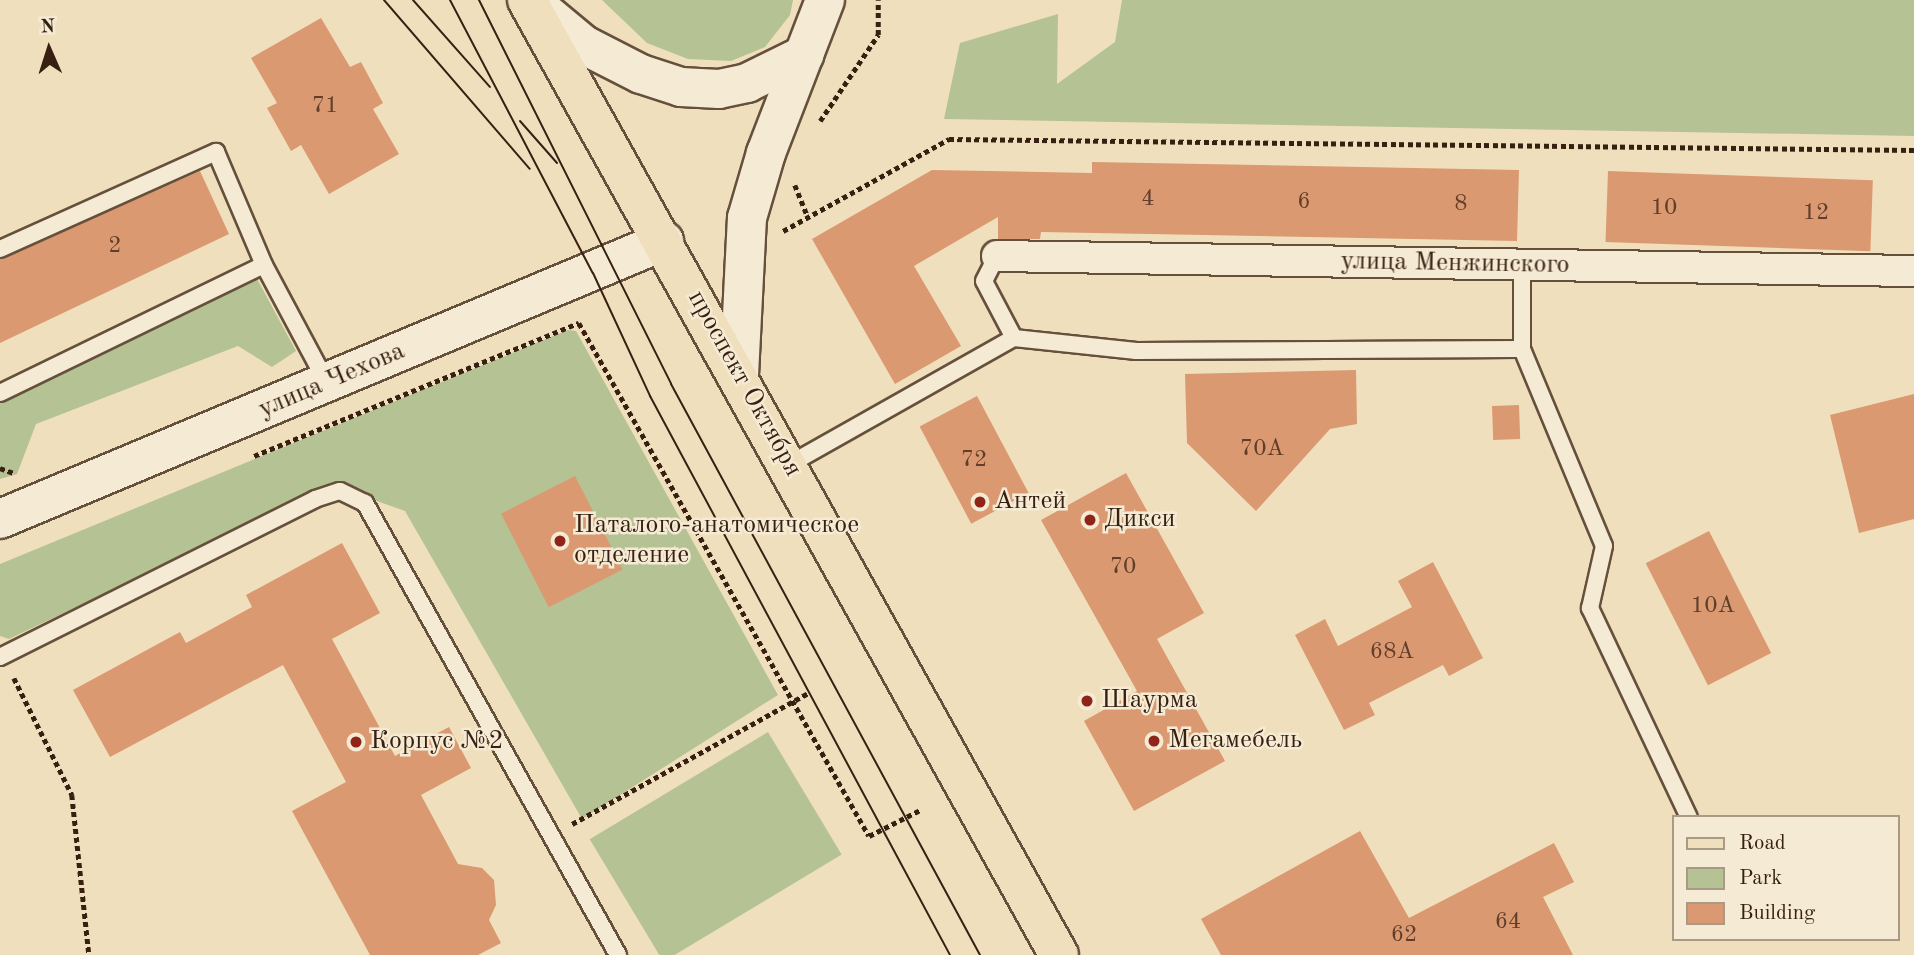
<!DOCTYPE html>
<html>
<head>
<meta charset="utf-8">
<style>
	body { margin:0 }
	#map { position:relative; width:1914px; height:955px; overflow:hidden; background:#f0dfbc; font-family:"Old Standard TT",serif }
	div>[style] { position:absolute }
	.green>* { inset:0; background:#b5c294; transform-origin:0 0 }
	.building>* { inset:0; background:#da9971; transform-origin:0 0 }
	.path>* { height:4.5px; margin-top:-2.25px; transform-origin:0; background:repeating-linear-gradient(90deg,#372012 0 5px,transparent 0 8.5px) }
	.roads { filter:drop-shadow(2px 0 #65503c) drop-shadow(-2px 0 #65503c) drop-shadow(0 2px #65503c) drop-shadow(0 -2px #65503c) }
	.lane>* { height:16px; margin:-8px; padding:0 8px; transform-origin:8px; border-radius:8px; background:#f5ead3 }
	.street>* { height:30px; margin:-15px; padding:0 15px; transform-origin:15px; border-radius:15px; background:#f5ead3 }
	.secondary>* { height:38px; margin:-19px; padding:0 19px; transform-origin:19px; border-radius:19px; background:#f5ead3 }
	.primary>* { height:38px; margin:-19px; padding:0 19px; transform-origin:19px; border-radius:19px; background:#f0dfbc }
	.tram>* { height:2px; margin:-1px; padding:0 1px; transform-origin:1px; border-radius:1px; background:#372012 }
	.dots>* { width:19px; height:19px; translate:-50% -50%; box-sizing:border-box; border:4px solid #f5ead3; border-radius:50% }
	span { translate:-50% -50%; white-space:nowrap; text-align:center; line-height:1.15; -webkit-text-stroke:5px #f5ead3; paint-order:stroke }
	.number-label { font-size:23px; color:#603e2a }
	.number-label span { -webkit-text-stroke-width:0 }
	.street-label { font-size:26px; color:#372012 }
	.poi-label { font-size:26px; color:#372012 }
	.left { translate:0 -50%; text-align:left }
	.legend { position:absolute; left:1672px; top:815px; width:228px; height:126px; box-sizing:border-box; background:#f5ead3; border:2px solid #a99986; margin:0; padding:9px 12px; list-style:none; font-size:21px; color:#372012 }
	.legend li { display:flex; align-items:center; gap:14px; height:35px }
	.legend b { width:35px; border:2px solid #a99986 }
	.north { position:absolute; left:14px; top:14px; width:70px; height:70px; -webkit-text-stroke:5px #f5ead3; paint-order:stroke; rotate:357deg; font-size:19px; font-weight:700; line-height:28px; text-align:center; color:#372012 }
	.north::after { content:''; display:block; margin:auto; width:24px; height:32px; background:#372012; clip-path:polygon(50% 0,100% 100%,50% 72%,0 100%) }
</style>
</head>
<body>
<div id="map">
	<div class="green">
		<div style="clip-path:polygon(602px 0,793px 0,790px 15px,765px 47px,731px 61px,688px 59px,647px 43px)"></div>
		<div style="clip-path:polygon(1122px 0,1914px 0,1914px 136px,944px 119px,960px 43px,1058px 14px,1057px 84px,1115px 42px)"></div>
		<div style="clip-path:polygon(248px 262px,296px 351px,272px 367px,238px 346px,36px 424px,17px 474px,0 479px,0 385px)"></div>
		<div style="clip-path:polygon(568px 330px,576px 331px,778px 695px,582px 819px,405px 511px,332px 485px,9px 639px,0 636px,0 564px)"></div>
		<div style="left:768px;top:732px;width:143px;height:208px;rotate:59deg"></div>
	</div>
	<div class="building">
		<div style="clip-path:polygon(321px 18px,350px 67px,361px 62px,383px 103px,373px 109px,399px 154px,329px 194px,301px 145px,291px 151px,267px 108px,277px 103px,251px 58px)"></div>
		<div style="clip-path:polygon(1092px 162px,1519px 170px,1517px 241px,1041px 232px,1040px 239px,998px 239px,998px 217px,914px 266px,961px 346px,895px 384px,812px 239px,932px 170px,1092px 173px)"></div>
		<div style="clip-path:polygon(200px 171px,229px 234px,0 343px,0 259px)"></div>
		<div style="left:1608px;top:171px;width:265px;height:71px;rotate:2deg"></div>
		<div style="clip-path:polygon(1356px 370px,1357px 424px,1330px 429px,1256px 511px,1187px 443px,1185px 374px)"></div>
		<div style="clip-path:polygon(1914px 394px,1914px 519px,1859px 533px,1830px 415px)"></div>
		<div style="left:977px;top:396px;width:110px;height:65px;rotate:62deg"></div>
		<div style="left:1519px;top:405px;width:34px;height:27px;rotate:88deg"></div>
		<div style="clip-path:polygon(1126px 473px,1204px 613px,1157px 639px,1225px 761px,1134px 811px,1084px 721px,1137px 691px,1041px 520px)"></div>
		<div style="left:575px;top:476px;width:105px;height:83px;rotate:63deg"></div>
		<div style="left:1709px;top:531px;width:137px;height:71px;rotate:63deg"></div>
		<div style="clip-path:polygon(342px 543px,380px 613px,332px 639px,395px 756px,449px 727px,471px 768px,421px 795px,458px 864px,482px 868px,494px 880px,496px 905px,489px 920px,501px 943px,478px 955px,370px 955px,292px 811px,346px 782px,283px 665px,110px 757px,73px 690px,180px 632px,186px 643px,252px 607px,246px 595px)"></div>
		<div style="clip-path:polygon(1433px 562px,1483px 658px,1449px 676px,1443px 665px,1369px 703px,1375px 715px,1344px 730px,1295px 635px,1325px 619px,1338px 646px,1412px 607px,1398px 581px)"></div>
		<div style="clip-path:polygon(1360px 831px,1409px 918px,1554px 843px,1574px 882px,1543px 897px,1573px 955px,1221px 955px,1201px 919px)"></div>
	</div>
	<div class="path">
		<div style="left:820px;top:121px;width:104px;rotate:-56deg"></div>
		<div style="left:878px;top:35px;width:35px;rotate:-90deg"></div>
		<div style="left:795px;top:185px;width:35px;rotate:68deg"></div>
		<div style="left:783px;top:231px;width:190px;rotate:-29deg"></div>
		<div style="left:949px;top:139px;width:965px;rotate:0.65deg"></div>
		<div style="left:254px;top:456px;width:351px;rotate:-22.3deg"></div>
		<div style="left:579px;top:323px;width:589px;rotate:60.52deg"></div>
		<div style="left:869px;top:836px;width:59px;rotate:-27deg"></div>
		<div style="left:0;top:468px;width:15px;rotate:20deg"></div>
		<div style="left:14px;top:678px;width:131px;rotate:63.6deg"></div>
		<div style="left:72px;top:795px;width:161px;rotate:83.9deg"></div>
		<div style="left:572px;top:824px;width:269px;rotate:-29deg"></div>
	</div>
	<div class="roads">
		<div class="lane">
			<div style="left:0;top:249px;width:237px;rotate:-24.2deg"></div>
			<div style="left:216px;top:152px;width:123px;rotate:67deg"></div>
			<div style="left:1014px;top:338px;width:123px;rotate:6.1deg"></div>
			<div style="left:1136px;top:351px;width:386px;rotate:-0.3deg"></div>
			<div style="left:1522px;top:349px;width:84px;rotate:-90deg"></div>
			<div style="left:1522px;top:349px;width:213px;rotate:67.4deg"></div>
			<div style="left:1604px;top:546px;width:64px;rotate:102.7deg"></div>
			<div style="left:1590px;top:608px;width:231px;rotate:64.7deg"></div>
			<div style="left:0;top:393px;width:293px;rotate:-25.9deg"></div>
			<div style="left:264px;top:265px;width:134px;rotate:61.9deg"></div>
			<div style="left:790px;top:464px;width:257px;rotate:-29.4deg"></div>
			<div style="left:1014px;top:338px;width:64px;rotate:-117.8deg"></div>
			<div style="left:984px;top:281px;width:28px;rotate:-63deg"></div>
			<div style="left:0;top:657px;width:352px;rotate:-26.6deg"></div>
			<div style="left:315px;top:499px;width:26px;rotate:-18deg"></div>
			<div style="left:340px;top:491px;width:28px;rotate:26deg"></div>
			<div style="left:365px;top:503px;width:518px;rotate:60.76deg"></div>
		</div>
		<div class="street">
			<div style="left:997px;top:256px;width:917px;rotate:0.94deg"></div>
		</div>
		<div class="secondary">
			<div style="left:530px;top:0;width:70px;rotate:39.8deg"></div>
			<div style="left:584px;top:45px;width:64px;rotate:27deg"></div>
			<div style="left:641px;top:74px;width:42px;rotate:18deg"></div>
			<div style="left:681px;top:87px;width:38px;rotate:3deg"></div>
			<div style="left:719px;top:89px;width:29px;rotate:-12deg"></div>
			<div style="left:747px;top:83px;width:64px;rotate:-26.2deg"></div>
			<div style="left:739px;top:375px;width:157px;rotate:-87.1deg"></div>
			<div style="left:747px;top:218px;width:68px;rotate:-73.7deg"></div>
			<div style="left:766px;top:153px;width:164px;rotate:-68.9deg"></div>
			<div style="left:0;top:519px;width:720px;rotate:-22.72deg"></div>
		</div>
		<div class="primary">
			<div style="left:527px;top:0;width:1093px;rotate:60.88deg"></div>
		</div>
	</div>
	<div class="tram">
		<div style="left:384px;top:0;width:223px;rotate:49.2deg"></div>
		<div style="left:413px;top:0;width:116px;rotate:48.5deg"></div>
		<div style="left:450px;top:0;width:308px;rotate:62.4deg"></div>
		<div style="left:593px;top:273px;width:136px;rotate:65.1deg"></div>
		<div style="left:650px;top:396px;width:634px;rotate:61.78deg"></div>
		<div style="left:479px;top:0;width:429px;rotate:63.4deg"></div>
		<div style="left:671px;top:384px;width:649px;rotate:61.58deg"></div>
		<div style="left:520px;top:121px;width:56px;rotate:48.6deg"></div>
	</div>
	<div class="dots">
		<div style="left:980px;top:502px;background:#8f2418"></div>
		<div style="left:1090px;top:520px;background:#8f2418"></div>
		<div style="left:560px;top:541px;background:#8f2418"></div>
		<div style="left:1087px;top:701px;background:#8f2418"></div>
		<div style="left:1154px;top:741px;background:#8f2418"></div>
		<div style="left:356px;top:742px;background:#8f2418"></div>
	</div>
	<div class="number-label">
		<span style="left:325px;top:106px">71</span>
		<span style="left:1148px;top:199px">4</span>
		<span style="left:1304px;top:202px">6</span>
		<span style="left:1461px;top:204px">8</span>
		<span style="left:1664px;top:208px">10</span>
		<span style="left:1816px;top:213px">12</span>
		<span style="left:115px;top:246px">2</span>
		<span style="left:1262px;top:449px">70А</span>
		<span style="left:974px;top:460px">72</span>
		<span style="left:1123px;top:567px">70</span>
		<span style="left:1713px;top:606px">10А</span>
		<span style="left:1392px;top:652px">68А</span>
		<span style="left:1508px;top:922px">64</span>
		<span style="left:1404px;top:935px">62</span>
	</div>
	<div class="street-label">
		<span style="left:1455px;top:264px;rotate:1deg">улица Менжинского</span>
		<span style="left:332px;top:381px;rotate:-23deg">улица Чехова</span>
		<span style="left:744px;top:384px;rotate:61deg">проспект Октября</span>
	</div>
	<div class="poi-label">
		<span class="left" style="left:994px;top:502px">Антей</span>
		<span class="left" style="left:1104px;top:520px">Дикси</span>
		<span class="left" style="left:574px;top:541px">Паталого-анатомическое<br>отделение</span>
		<span class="left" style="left:1101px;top:701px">Шаурма</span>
		<span class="left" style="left:1168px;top:741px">Мегамебель</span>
		<span class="left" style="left:370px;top:742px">Корпус №2</span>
	</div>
	<ul class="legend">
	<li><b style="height:9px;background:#f0dfbc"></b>Road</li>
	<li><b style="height:19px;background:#b5c294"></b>Park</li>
	<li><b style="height:19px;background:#da9971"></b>Building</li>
	</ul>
	<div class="north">N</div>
</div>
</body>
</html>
